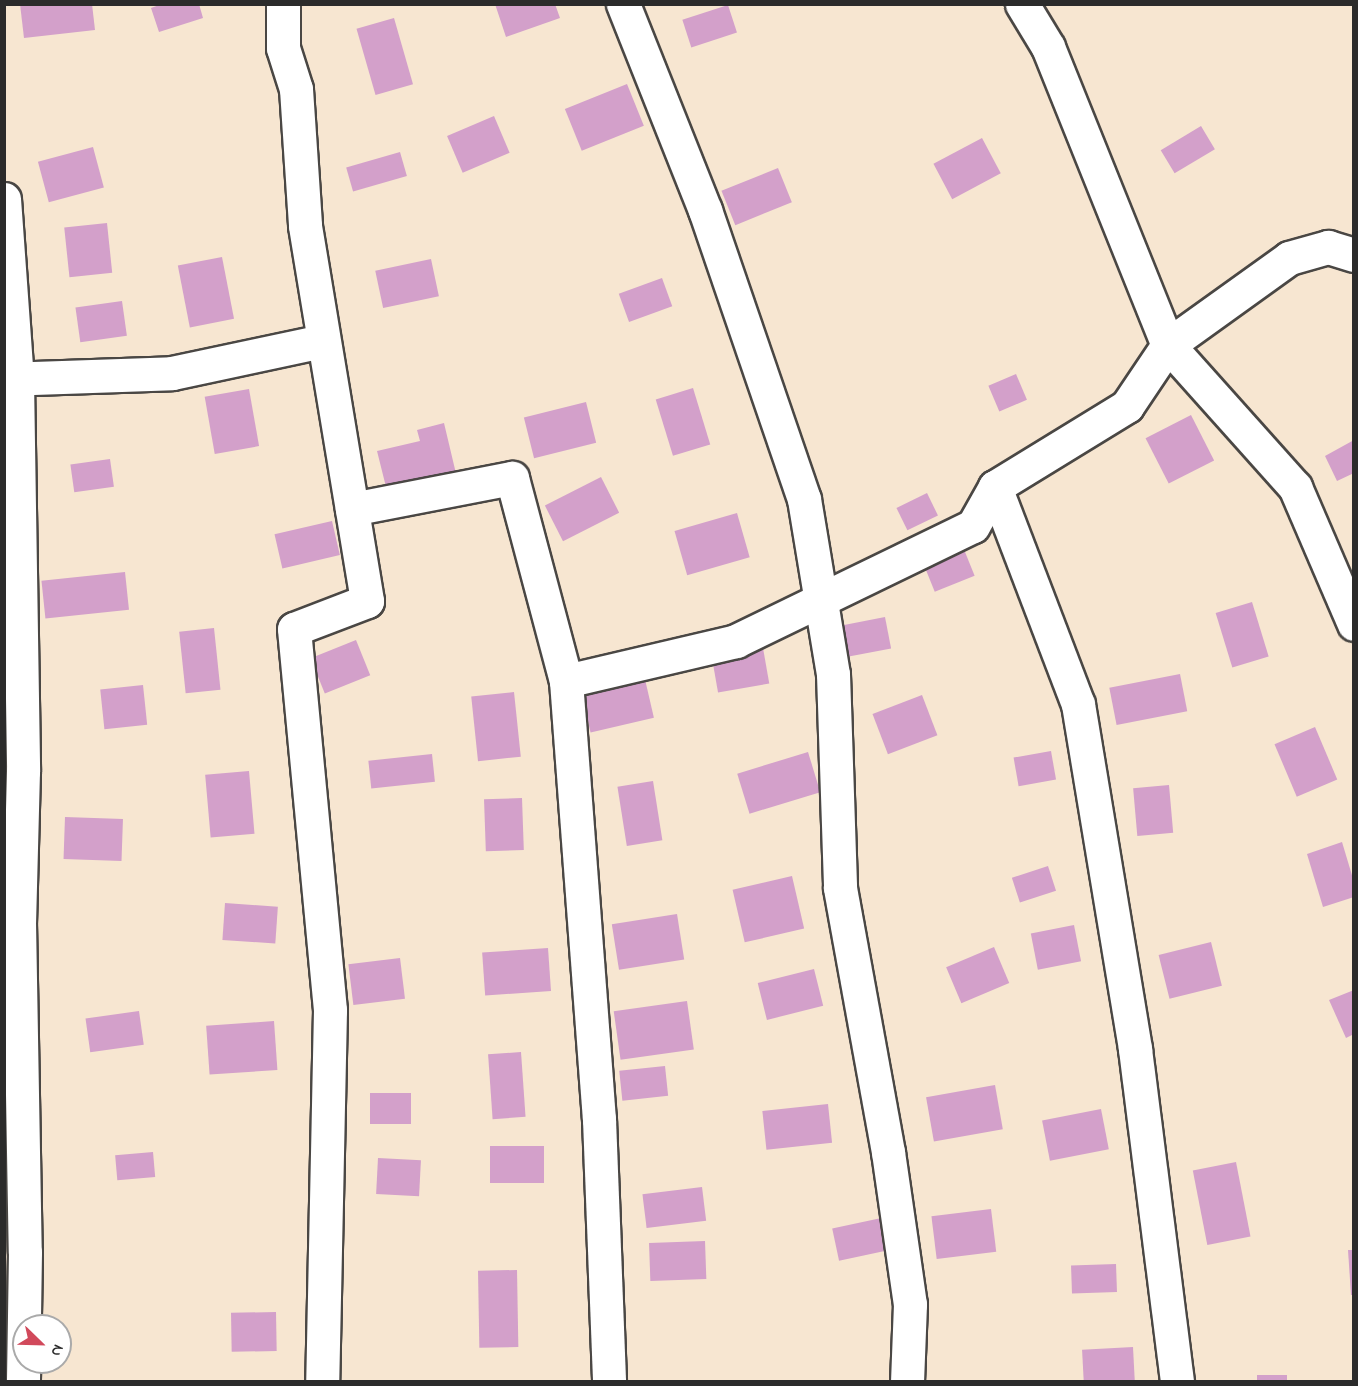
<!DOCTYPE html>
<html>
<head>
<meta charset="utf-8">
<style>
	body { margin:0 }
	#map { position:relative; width:1358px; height:1386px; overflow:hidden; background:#f7e6d1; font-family:"Indie Flower",sans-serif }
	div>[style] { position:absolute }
	.building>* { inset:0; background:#d3a0ca; transform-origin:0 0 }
	.roads { filter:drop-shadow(2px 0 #4a4744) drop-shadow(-2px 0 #4a4744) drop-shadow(0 2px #4a4744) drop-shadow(0 -2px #4a4744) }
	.street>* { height:33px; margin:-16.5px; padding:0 16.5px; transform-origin:16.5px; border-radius:16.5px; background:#fff }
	span { translate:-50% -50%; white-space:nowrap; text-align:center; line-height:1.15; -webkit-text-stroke:4.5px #fff; paint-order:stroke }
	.frame { position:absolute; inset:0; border:6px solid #2b2b2b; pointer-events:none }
	.north { position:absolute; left:12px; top:1314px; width:60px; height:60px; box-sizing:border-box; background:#fff; border:2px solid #aaa; border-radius:50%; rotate:113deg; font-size:16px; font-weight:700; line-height:24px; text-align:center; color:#2b2b2b }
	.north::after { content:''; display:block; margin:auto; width:21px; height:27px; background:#d1495b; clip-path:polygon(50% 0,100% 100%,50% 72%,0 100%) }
</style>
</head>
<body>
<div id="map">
	<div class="building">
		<div style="clip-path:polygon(20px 4px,92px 4px,95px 30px,24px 38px)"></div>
		<div style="clip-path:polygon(162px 4px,199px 4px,203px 18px,159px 32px,151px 8px)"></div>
		<div style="clip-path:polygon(495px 4px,555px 4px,560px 18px,506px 37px)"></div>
		<div style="left:728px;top:5px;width:29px;height:48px;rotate:72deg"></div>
		<div style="left:394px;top:18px;width:69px;height:39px;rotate:74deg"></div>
		<div style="left:627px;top:84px;width:45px;height:67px;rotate:68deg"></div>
		<div style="left:494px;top:116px;width:40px;height:51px;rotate:67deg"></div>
		<div style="left:1201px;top:126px;width:27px;height:47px;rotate:59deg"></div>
		<div style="left:982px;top:138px;width:40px;height:55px;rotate:62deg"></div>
		<div style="left:93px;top:147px;width:42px;height:57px;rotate:75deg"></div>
		<div style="left:400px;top:152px;width:25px;height:56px;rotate:74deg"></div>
		<div style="left:778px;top:168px;width:37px;height:61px;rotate:68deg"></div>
		<div style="left:107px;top:223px;width:50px;height:43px;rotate:84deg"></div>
		<div style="left:222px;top:257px;width:63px;height:45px;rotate:79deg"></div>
		<div style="left:431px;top:259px;width:38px;height:57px;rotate:78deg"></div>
		<div style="left:662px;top:278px;width:30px;height:46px;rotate:70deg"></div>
		<div style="left:122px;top:301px;width:35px;height:47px;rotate:82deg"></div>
		<div style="left:1016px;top:374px;width:28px;height:30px;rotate:67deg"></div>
		<div style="left:693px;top:388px;width:59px;height:39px;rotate:73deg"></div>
		<div style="left:249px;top:389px;width:58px;height:45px;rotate:80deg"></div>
		<div style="left:586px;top:402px;width:42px;height:64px;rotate:76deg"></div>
		<div style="left:1191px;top:415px;width:51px;height:51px;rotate:63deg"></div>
		<div style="clip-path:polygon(444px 423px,458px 482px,389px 499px,377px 451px,420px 441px,417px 430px)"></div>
		<div style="clip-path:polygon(1354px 440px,1354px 473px,1337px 481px,1325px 456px)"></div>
		<div style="left:110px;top:459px;width:28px;height:40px;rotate:82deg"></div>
		<div style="left:601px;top:477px;width:40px;height:63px;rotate:63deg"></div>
		<div style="left:927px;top:493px;width:25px;height:34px;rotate:64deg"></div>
		<div style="left:737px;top:513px;width:46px;height:65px;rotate:74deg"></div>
		<div style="left:332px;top:521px;width:35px;height:59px;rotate:77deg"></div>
		<div style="left:963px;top:547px;width:31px;height:43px;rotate:68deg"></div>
		<div style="left:125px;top:572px;width:38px;height:84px;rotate:84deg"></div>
		<div style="left:1252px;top:602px;width:57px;height:38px;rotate:73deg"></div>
		<div style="left:885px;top:617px;width:32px;height:43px;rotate:79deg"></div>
		<div style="left:214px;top:628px;width:62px;height:35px;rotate:84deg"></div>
		<div style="left:356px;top:640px;width:38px;height:49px;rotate:68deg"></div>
		<div style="left:763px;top:648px;width:36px;height:52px;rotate:80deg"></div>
		<div style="left:1180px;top:674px;width:38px;height:72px;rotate:79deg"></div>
		<div style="left:644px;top:675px;width:44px;height:65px;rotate:77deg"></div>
		<div style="left:143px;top:685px;width:40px;height:43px;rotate:84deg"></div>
		<div style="left:514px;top:692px;width:65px;height:43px;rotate:84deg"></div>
		<div style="left:922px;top:695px;width:43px;height:53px;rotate:69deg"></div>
		<div style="left:1315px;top:727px;width:57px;height:44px;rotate:67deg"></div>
		<div style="left:1051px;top:751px;width:29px;height:38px;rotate:80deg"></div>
		<div style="left:808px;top:752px;width:42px;height:74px;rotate:73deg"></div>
		<div style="left:432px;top:754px;width:28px;height:64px;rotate:84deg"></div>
		<div style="left:249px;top:771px;width:63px;height:44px;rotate:85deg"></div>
		<div style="left:653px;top:781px;width:60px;height:36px;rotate:81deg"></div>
		<div style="left:1169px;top:785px;width:48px;height:36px;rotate:85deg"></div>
		<div style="left:522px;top:798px;width:52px;height:38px;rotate:88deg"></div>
		<div style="left:65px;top:817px;width:58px;height:42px;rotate:2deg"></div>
		<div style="clip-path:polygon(1342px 842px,1354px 882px,1354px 897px,1323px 907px,1307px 854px)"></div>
		<div style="left:1048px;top:866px;width:26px;height:38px;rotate:72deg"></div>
		<div style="left:792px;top:876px;width:54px;height:61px;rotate:77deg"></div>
		<div style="left:225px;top:903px;width:53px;height:37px;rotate:4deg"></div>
		<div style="left:677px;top:914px;width:46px;height:66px;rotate:81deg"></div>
		<div style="left:1074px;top:925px;width:37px;height:44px;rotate:79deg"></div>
		<div style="left:1211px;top:942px;width:45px;height:54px;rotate:76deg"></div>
		<div style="left:994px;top:947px;width:39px;height:52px;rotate:67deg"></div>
		<div style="left:548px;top:948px;width:43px;height:66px;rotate:86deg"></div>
		<div style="left:400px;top:958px;width:41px;height:52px;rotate:83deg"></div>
		<div style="left:814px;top:969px;width:38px;height:58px;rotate:76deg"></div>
		<div style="clip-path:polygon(1354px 990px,1354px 1034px,1346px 1038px,1329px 1000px)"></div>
		<div style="left:687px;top:1001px;width:49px;height:74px;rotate:82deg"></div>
		<div style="left:139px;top:1011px;width:34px;height:54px;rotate:82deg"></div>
		<div style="left:274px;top:1021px;width:49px;height:68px;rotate:86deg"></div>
		<div style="left:521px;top:1052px;width:65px;height:33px;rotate:86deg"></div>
		<div style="left:665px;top:1066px;width:30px;height:46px;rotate:84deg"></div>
		<div style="left:995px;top:1085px;width:45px;height:70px;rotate:80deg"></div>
		<div style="left:370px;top:1093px;width:41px;height:31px"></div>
		<div style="left:828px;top:1104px;width:39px;height:66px;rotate:84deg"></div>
		<div style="left:1101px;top:1109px;width:41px;height:60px;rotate:79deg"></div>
		<div style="left:490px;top:1146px;width:54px;height:37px"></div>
		<div style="left:153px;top:1152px;width:25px;height:38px;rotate:85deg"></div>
		<div style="left:378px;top:1158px;width:43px;height:36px;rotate:3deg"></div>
		<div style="left:1236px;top:1162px;width:76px;height:44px;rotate:79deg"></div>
		<div style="left:702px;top:1187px;width:34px;height:60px;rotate:83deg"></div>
		<div style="left:991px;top:1209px;width:43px;height:60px;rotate:83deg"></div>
		<div style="left:886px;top:1217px;width:33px;height:55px;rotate:78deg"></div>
		<div style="left:705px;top:1241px;width:38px;height:56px;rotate:88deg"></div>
		<div style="clip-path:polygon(1348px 1250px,1354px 1250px,1354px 1295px,1351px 1295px)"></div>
		<div style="left:1116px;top:1264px;width:28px;height:45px;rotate:88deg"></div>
		<div style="left:517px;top:1270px;width:77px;height:39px;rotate:89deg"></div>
		<div style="left:276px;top:1312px;width:39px;height:45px;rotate:89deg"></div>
		<div style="left:1133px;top:1347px;width:33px;height:51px;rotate:87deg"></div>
		<div style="left:1257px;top:1375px;width:30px;height:7px"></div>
	</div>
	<div class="roads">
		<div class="street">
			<div style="left:283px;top:4px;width:44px;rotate:90deg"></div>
			<div style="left:283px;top:48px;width:43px;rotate:72.4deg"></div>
			<div style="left:296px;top:89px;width:137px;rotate:86.2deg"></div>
			<div style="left:305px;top:226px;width:380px;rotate:80.6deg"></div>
			<div style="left:367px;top:601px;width:78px;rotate:159deg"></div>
			<div style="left:294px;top:629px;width:383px;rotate:84.6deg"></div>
			<div style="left:330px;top:1010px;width:372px;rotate:91.2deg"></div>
			<div style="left:623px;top:4px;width:222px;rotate:68.3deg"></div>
			<div style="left:705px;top:210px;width:305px;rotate:71.1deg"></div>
			<div style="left:804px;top:499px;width:177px;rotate:80.6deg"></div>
			<div style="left:833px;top:674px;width:214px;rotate:88.1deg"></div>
			<div style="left:840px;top:888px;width:268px;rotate:79.7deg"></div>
			<div style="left:888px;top:1152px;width:154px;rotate:81.8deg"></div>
			<div style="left:910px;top:1304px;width:78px;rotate:92.2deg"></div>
			<div style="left:1022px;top:4px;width:50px;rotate:58.8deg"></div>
			<div style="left:1048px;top:47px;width:321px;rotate:68.1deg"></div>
			<div style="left:1168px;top:345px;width:191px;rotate:48.2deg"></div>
			<div style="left:1295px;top:487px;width:149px;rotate:66.7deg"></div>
			<div style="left:4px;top:199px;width:181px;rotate:85.9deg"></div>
			<div style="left:17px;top:380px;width:391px;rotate:89.1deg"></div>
			<div style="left:23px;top:771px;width:151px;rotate:91.5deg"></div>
			<div style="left:19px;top:922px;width:330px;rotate:89deg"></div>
			<div style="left:25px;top:1252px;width:130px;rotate:90.9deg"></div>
			<div style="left:4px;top:379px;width:168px;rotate:-2deg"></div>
			<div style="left:172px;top:373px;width:153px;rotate:-12deg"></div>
			<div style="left:995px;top:487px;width:232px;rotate:69.1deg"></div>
			<div style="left:1078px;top:704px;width:350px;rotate:80.6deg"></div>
			<div style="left:1135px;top:1049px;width:336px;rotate:82.8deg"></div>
			<div style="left:352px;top:509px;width:163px;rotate:-11deg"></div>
			<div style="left:512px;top:478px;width:210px;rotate:75.1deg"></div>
			<div style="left:566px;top:681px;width:439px;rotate:85.7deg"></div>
			<div style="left:599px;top:1119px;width:263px;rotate:87.8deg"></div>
			<div style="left:566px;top:681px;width:175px;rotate:-13.2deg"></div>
			<div style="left:736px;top:641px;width:263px;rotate:-25.9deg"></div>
			<div style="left:973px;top:526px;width:45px;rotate:-60.6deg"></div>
			<div style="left:995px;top:487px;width:155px;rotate:-31.5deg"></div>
			<div style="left:1127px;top:406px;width:73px;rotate:-56.1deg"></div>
			<div style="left:1168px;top:345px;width:149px;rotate:-35.7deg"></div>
			<div style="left:1289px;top:258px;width:41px;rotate:-15.8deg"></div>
			<div style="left:1328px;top:247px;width:27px;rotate:17deg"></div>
		</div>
	</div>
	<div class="frame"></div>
	<div class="north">N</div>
</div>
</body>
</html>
